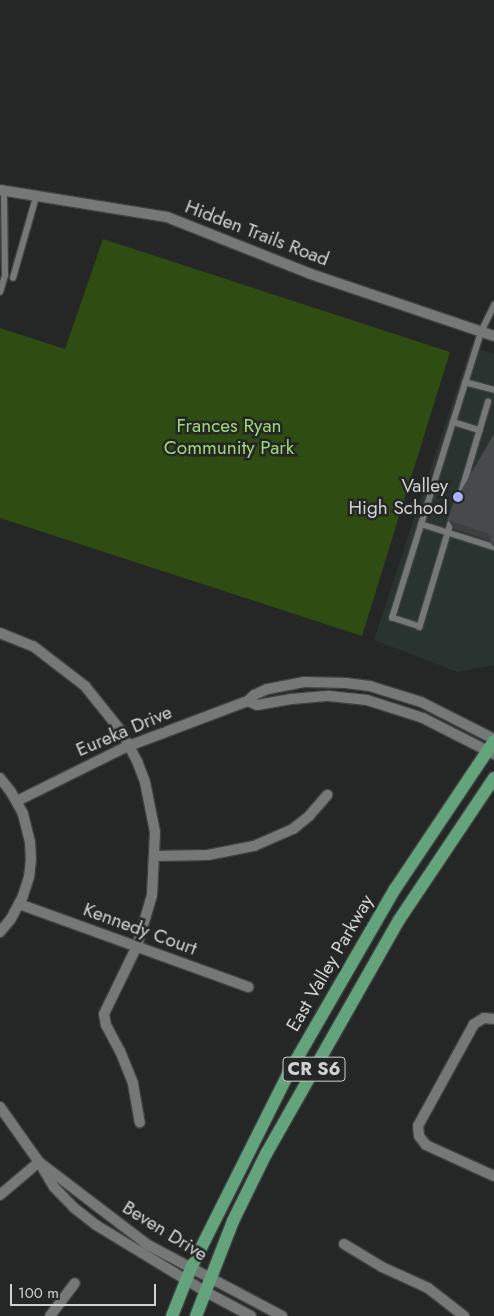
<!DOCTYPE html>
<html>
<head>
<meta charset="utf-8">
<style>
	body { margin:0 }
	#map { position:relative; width:494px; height:1316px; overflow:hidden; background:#242726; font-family:Jost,sans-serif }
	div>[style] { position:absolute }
	.built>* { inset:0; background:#293330 }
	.green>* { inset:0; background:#2f4d12 }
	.roads { filter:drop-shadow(1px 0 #404241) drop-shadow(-1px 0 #404241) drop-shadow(0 1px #404241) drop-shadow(0 -1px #404241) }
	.service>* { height:5.5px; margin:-2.75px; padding:0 2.75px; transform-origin:2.75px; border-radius:2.75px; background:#747877 }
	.minor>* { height:10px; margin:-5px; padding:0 5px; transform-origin:5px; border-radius:5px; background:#747877 }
	.tertiary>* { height:10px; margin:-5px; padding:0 5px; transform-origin:5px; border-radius:5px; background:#747877 }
	.primary>* { height:12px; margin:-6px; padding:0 6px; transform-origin:6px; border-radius:6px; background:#63a47c }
	.wall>* { inset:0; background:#3c4040 }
	.building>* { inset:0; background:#464a4a }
	.dots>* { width:14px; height:14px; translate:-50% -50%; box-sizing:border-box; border:2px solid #242726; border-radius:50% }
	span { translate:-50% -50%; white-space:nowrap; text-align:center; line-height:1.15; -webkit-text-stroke:5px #242726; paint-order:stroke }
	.shield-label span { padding:1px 4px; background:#242726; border:1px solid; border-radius:4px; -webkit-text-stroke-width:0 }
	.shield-label { font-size:18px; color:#d0d2d1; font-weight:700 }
	.street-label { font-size:19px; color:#d0d2d1 }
	.park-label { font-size:19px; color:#9fd874 }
	.poi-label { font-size:19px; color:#d0d2d1 }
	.right { translate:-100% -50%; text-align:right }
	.scale { position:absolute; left:10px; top:1284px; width:146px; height:22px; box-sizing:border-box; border:2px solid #d0d2d1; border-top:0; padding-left:6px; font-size:15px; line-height:18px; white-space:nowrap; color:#d0d2d1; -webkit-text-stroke:4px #242726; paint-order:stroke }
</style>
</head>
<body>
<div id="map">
	<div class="built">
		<div style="clip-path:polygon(471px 346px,494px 354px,494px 665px,457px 672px,374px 640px)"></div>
	</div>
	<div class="green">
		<div style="clip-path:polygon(103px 239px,450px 352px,362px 636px,0 518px,0 328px,65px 349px)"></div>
	</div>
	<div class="roads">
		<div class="service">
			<div style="left:13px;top:278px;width:84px;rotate:-74.1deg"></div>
			<div style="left:0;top:292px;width:17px;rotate:-73deg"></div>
			<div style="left:5px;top:276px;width:85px;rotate:-90.7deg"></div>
			<div style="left:465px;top:382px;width:30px;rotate:15deg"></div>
			<div style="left:453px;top:422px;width:28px;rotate:17deg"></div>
			<div style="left:460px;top:496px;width:98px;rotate:-73.4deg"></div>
			<div style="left:453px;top:517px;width:115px;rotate:106.7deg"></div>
			<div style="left:420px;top:627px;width:29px;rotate:-162deg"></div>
			<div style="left:392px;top:618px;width:300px;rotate:-72.7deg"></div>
			<div style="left:481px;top:332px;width:30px;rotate:-64deg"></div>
			<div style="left:421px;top:524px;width:77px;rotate:17.5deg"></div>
		</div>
		<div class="minor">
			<div style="left:0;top:633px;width:35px;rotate:22deg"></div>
			<div style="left:33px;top:646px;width:66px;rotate:37.6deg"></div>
			<div style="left:85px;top:686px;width:58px;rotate:51.3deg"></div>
			<div style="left:121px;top:731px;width:34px;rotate:62deg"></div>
			<div style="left:137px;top:761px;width:22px;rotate:69deg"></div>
			<div style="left:145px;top:782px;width:51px;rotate:78.7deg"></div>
			<div style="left:155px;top:832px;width:63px;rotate:92.7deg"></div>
			<div style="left:152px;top:895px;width:53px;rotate:106.4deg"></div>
			<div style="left:137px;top:946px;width:76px;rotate:115.9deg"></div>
			<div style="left:104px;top:1014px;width:11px;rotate:80deg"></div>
			<div style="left:106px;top:1025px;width:30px;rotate:62deg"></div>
			<div style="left:120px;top:1051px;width:35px;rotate:68deg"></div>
			<div style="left:133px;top:1084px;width:39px;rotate:80deg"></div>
			<div style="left:0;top:778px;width:18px;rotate:52deg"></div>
			<div style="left:11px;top:792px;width:25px;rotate:61deg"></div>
			<div style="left:23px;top:814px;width:29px;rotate:76deg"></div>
			<div style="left:30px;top:842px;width:17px;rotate:87deg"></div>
			<div style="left:31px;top:859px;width:18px;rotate:96deg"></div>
			<div style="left:29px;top:877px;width:20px;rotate:108deg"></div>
			<div style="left:23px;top:896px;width:27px;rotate:118deg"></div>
			<div style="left:10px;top:920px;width:16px;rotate:130deg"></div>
			<div style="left:17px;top:801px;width:122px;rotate:-26.4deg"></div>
			<div style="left:126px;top:747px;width:130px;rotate:-20.7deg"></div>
			<div style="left:155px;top:856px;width:53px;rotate:-1.1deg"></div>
			<div style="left:208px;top:855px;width:47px;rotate:-11.1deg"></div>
			<div style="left:254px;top:846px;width:43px;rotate:-23.6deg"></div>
			<div style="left:293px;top:829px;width:21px;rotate:-39deg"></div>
			<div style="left:309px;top:816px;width:28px;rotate:-49deg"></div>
			<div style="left:19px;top:904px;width:244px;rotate:19.9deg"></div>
			<div style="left:494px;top:1019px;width:10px;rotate:-174deg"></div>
			<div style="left:484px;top:1018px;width:12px;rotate:149deg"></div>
			<div style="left:474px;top:1024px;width:116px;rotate:118.8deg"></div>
			<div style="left:418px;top:1126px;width:10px;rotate:84deg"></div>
			<div style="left:419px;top:1136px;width:11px;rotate:52deg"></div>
			<div style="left:426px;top:1145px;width:75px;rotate:24.5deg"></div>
			<div style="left:0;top:1107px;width:67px;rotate:54.7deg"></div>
			<div style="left:39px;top:1162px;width:51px;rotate:139.8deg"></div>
			<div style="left:344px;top:1244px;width:44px;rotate:31.2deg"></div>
			<div style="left:382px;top:1267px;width:51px;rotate:24.5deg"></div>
			<div style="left:428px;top:1288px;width:46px;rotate:37.9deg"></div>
			<div style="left:50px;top:1316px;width:41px;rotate:-52.9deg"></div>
		</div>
		<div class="tertiary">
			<div style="left:0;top:190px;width:169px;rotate:9.2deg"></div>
			<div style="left:167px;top:217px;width:155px;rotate:21.6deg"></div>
			<div style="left:311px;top:274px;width:193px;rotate:18.7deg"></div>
			<div style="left:494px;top:739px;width:82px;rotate:-153.1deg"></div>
			<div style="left:421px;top:702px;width:53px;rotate:-162.6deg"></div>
			<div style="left:370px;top:686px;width:23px;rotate:-173deg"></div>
			<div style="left:347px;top:683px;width:43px;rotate:-178.7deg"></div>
			<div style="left:304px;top:682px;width:38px;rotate:169deg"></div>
			<div style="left:267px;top:689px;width:14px;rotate:155deg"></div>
			<div style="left:254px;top:695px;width:8px;rotate:135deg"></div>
			<div style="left:248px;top:701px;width:10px;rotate:24deg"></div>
			<div style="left:257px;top:705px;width:36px;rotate:-10deg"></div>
			<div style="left:292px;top:699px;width:37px;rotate:-5deg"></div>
			<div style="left:329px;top:696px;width:38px;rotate:6deg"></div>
			<div style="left:367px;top:700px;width:59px;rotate:17.8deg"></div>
			<div style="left:423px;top:718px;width:80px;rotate:26.9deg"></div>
			<div style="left:39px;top:1162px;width:137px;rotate:37.3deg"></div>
			<div style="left:148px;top:1245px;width:152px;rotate:27.9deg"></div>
			<div style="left:42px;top:1167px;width:23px;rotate:59deg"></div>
			<div style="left:54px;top:1187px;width:28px;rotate:46deg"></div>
			<div style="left:73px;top:1207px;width:29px;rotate:38deg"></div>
			<div style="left:96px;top:1225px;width:129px;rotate:31.3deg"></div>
			<div style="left:206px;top:1292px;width:51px;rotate:28.1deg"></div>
		</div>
		<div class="primary">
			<div style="left:172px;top:1316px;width:52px;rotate:-68.4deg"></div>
			<div style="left:191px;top:1268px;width:217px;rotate:-63.4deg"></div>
			<div style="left:288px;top:1074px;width:214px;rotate:-60deg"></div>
			<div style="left:395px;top:889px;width:178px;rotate:-56.2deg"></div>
			<div style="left:196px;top:1316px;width:102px;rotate:-68.7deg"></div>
			<div style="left:233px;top:1221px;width:75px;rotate:-63.8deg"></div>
			<div style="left:266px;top:1154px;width:269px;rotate:-60.4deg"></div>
			<div style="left:399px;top:920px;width:171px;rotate:-56.2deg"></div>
		</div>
	</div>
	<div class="wall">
		<div style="clip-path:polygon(494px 434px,494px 547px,490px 542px,490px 541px,454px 529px,448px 520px)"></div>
	</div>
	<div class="building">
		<div style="clip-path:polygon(494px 434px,494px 544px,490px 542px,492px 537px,489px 534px,448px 520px,452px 506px)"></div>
	</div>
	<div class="dots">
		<div style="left:458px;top:497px;background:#aab0fb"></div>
	</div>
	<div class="shield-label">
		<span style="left:314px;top:1069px">CR S6</span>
	</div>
	<div class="street-label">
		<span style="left:257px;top:233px;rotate:21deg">Hidden Trails Road</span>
		<span style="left:124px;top:731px;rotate:-23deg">Eureka Drive</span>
		<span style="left:140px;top:929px;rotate:20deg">Kennedy Court</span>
		<span style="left:330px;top:963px;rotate:-60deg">East Valley Parkway</span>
		<span style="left:165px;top:1231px;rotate:32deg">Beven Drive</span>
	</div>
	<div class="park-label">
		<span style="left:229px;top:437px">Frances Ryan<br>Community Park</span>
	</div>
	<div class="poi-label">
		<span class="right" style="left:448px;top:497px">Valley<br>High School</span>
	</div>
	<div class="scale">100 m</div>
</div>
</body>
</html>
